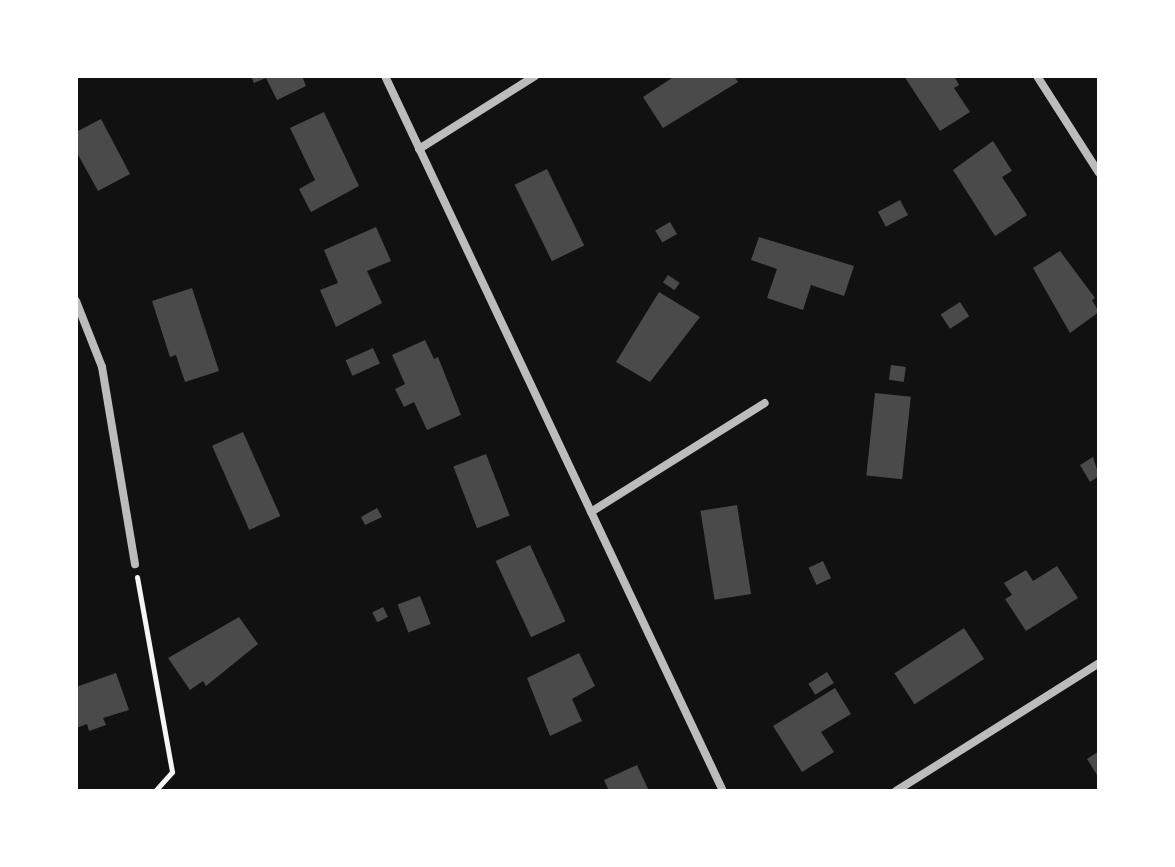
<!DOCTYPE html>
<html>
<head>
<meta charset="utf-8">
<style>
	body { margin:0 }
	#map { position:relative; width:1175px; height:867px; overflow:hidden; background:#111; font-family:"IBM Plex Sans",sans-serif }
	div>[style] { position:absolute }
	.building>* { inset:0; background:#4a4a4a; transform-origin:0 0 }
	.path>* { height:5px; margin:-2.5px; padding:0 2.5px; transform-origin:2.5px; border-radius:2.5px; background:#f5f5f5 }
	.minor>* { height:8px; margin:-4px; padding:0 4px; transform-origin:4px; border-radius:4px; background:#bcbcbc }
	span { translate:-50% -50%; white-space:nowrap; text-align:center; line-height:1.15; -webkit-text-stroke:6px #fff; paint-order:stroke }
	.frame { position:absolute; inset:0; border:78px solid #fff; pointer-events:none }
</style>
</head>
<body>
<div id="map">
	<div class="building">
		<div style="clip-path:polygon(251px 76px,302px 76px,306px 86px,277px 100px,266px 78px,254px 83px)"></div>
		<div style="clip-path:polygon(675px 76px,734px 76px,738px 82px,663px 128px,643px 97px)"></div>
		<div style="clip-path:polygon(904px 76px,954px 76px,959px 85px,954px 88px,970px 112px,940px 131px)"></div>
		<div style="clip-path:polygon(324px 112px,359px 186px,311px 212px,299px 189px,315px 180px,290px 128px)"></div>
		<div style="clip-path:polygon(101px 119px,130px 174px,98px 191px,76px 151px,76px 132px)"></div>
		<div style="clip-path:polygon(993px 141px,1012px 171px,1002px 177px,1027px 215px,995px 236px,953px 170px)"></div>
		<div style="left:547px;top:169px;width:85px;height:36px;rotate:64deg"></div>
		<div style="left:900px;top:200px;width:17px;height:25px;rotate:62deg"></div>
		<div style="left:670px;top:222px;width:14px;height:17px;rotate:60deg"></div>
		<div style="clip-path:polygon(376px 227px,391px 261px,367px 271px,382px 303px,336px 327px,320px 290px,338px 283px,324px 250px)"></div>
		<div style="clip-path:polygon(759px 237px,854px 266px,844px 296px,811px 285px,803px 310px,767px 298px,777px 269px,751px 260px)"></div>
		<div style="clip-path:polygon(1060px 251px,1095px 298px,1092px 300px,1099px 312px,1070px 333px,1033px 268px)"></div>
		<div style="left:668px;top:275px;width:14px;height:9px;rotate:34deg"></div>
		<div style="clip-path:polygon(192px 288px,219px 371px,185px 382px,176px 355px,170px 357px,152px 301px)"></div>
		<div style="clip-path:polygon(659px 292px,700px 317px,650px 382px,616px 362px)"></div>
		<div style="left:960px;top:302px;width:17px;height:23px;rotate:57deg"></div>
		<div style="clip-path:polygon(425px 340px,434px 359px,438px 357px,461px 415px,427px 430px,414px 402px,404px 407px,395px 389px,405px 384px,392px 355px)"></div>
		<div style="left:373px;top:348px;width:17px;height:30px;rotate:66deg"></div>
		<div style="left:891px;top:365px;width:15px;height:15px;rotate:8deg"></div>
		<div style="left:875px;top:393px;width:36px;height:83px;rotate:6deg"></div>
		<div style="left:243px;top:432px;width:92px;height:34px;rotate:66deg"></div>
		<div style="left:486px;top:454px;width:66px;height:35px;rotate:69deg"></div>
		<div style="clip-path:polygon(1093px 457px,1099px 476px,1090px 482px,1080px 465px)"></div>
		<div style="left:737px;top:505px;width:90px;height:37px;rotate:81deg"></div>
		<div style="clip-path:polygon(377px 508px,382px 517px,365px 525px,361px 517px)"></div>
		<div style="left:530px;top:545px;width:84px;height:38px;rotate:65deg"></div>
		<div style="left:823px;top:561px;width:19px;height:16px;rotate:65deg"></div>
		<div style="clip-path:polygon(1057px 566px,1078px 598px,1026px 631px,1005px 599px,1012px 595px,1004px 583px,1026px 570px,1033px 581px)"></div>
		<div style="left:420px;top:596px;width:30px;height:24px;rotate:69deg"></div>
		<div style="left:383px;top:607px;width:11px;height:12px;rotate:63deg"></div>
		<div style="clip-path:polygon(239px 617px,258px 644px,206px 686px,203px 681px,190px 690px,168px 658px)"></div>
		<div style="left:964px;top:628px;width:37px;height:83px;rotate:57deg"></div>
		<div style="clip-path:polygon(579px 653px,595px 686px,572px 699px,582px 721px,550px 736px,527px 678px)"></div>
		<div style="left:827px;top:672px;width:13px;height:22px;rotate:58deg"></div>
		<div style="clip-path:polygon(116px 673px,129px 710px,103px 718px,106px 725px,89px 731px,87px 724px,76px 728px,76px 687px)"></div>
		<div style="clip-path:polygon(835px 688px,851px 714px,821px 732px,834px 752px,802px 772px,773px 726px)"></div>
		<div style="clip-path:polygon(1099px 751px,1099px 778px,1087px 759px)"></div>
		<div style="clip-path:polygon(637px 765px,649px 791px,609px 791px,604px 780px)"></div>
	</div>
	<div class="path">
		<div style="left:137px;top:577px;width:198px;rotate:79.8deg"></div>
		<div style="left:172px;top:772px;width:25px;rotate:132deg"></div>
	</div>
	<div class="minor">
		<div style="left:385px;top:76px;width:791px;rotate:64.7deg"></div>
		<div style="left:1037px;top:76px;width:115px;rotate:57.4deg"></div>
		<div style="left:419px;top:149px;width:137px;rotate:-32.2deg"></div>
		<div style="left:76px;top:301px;width:71px;rotate:68.5deg"></div>
		<div style="left:102px;top:367px;width:200px;rotate:80.5deg"></div>
		<div style="left:591px;top:512px;width:205px;rotate:-32.1deg"></div>
		<div style="left:896px;top:791px;width:240px;rotate:-32.2deg"></div>
	</div>
	<div class="frame"></div>
</div>
</body>
</html>
